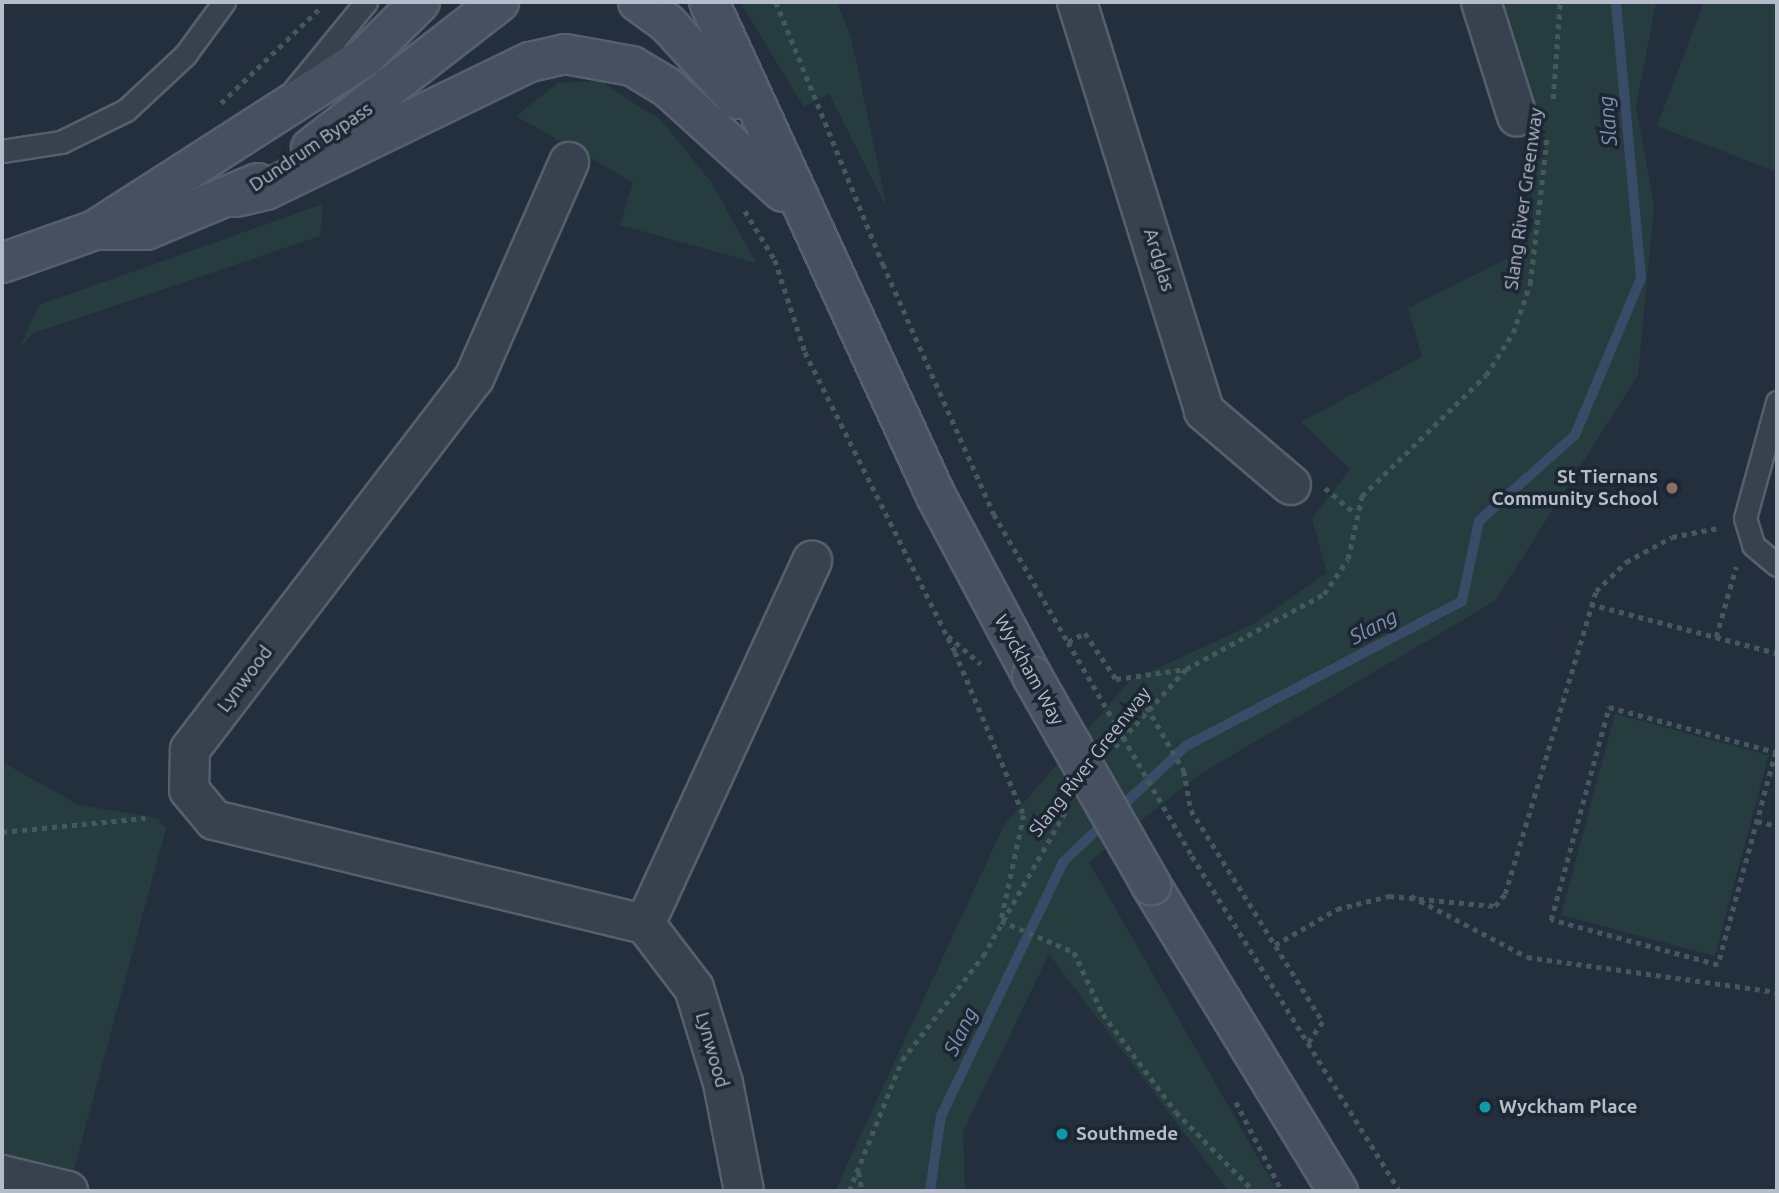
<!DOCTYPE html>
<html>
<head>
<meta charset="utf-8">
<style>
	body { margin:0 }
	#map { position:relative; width:1779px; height:1193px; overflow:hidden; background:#242f3e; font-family:Ubuntu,sans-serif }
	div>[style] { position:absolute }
	.green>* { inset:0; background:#263c3f; transform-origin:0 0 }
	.stream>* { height:10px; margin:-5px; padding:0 5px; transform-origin:5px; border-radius:5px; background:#394c67 }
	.path>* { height:4.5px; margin-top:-2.25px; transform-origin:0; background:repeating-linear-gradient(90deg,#44595c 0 5px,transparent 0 10px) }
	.roads { filter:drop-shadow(2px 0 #565f6c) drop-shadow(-2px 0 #565f6c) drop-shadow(0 2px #565f6c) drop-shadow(0 -2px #565f6c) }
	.lane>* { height:21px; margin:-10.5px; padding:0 10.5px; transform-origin:10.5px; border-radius:10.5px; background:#38414e }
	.street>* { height:38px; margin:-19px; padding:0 19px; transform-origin:19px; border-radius:19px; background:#38414e }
	.secondary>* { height:38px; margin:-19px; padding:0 19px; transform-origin:19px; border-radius:19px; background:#465061 }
	.path-bridge>* { height:4.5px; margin-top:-2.25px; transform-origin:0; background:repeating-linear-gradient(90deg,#44595c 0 5px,transparent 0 10px) }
	.bridges { filter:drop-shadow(2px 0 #565f6c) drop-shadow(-2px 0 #565f6c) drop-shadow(0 2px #565f6c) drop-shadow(0 -2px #565f6c) }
	.secondary-bridge>* { height:38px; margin:-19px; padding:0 19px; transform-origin:19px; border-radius:19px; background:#465061 }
	.dots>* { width:19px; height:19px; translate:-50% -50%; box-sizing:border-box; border:4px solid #1d2633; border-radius:50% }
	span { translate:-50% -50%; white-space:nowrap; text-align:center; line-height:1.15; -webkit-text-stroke:7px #1d2633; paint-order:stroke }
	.street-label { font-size:19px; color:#b4bcc9 }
	.poi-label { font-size:19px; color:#b4bcc9; font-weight:700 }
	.right { translate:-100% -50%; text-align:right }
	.left { translate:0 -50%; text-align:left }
	.water-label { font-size:21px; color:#7c92b1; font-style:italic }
	.frame { position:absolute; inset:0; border:4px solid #b4bcc9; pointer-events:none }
</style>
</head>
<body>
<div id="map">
	<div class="green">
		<div style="clip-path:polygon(740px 2px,837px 2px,851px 37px,887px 208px,829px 94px,804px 107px)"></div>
		<div style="clip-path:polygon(1498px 2px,1656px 2px,1636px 107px,1654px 206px,1638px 375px,1495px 601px,1200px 774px,1089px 862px,1277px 1191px,1228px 1191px,1049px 954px,963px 1132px,965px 1191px,835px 1191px,1004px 825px,1130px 681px,1253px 624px,1327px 573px,1312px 519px,1350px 469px,1301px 422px,1422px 357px,1408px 308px,1519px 253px,1533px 228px,1531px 160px,1547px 156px)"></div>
		<div style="clip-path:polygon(1704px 2px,1777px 2px,1777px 172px,1657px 126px)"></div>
		<div style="clip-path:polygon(600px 81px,662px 121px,712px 183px,756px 263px,620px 225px,633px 182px,516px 116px,558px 83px)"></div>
		<div style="clip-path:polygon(323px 204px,320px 236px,34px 333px,20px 347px,39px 305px)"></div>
		<div style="left:1615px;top:714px;width:159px;height:208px;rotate:15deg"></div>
		<div style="clip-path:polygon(2px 762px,79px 805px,157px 818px,166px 828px,72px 1177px,2px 1163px)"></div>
	</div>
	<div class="stream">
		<div style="left:1118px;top:810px;width:93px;rotate:-43.3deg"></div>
		<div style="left:1186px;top:746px;width:312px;rotate:-27.7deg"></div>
		<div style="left:1462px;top:601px;width:82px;rotate:-78deg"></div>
		<div style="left:1479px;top:521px;width:129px;rotate:-41.9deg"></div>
		<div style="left:1575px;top:435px;width:170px;rotate:-67.2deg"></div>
		<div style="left:1641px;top:278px;width:277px;rotate:-95.2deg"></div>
		<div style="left:930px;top:1191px;width:76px;rotate:-81.7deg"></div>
		<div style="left:941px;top:1116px;width:282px;rotate:-64.3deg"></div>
		<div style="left:1063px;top:862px;width:59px;rotate:-43.6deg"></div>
	</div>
	<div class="path">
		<div style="left:776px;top:2px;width:283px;rotate:67.8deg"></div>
		<div style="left:883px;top:264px;width:274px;rotate:66.1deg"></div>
		<div style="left:994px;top:514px;width:148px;rotate:60deg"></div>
		<div style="left:1068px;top:642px;width:19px;rotate:-28deg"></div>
		<div style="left:1085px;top:633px;width:55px;rotate:56deg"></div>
		<div style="left:1116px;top:679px;width:71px;rotate:-8.1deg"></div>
		<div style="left:1553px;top:99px;width:97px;rotate:-85.9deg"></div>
		<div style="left:221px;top:103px;width:139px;rotate:-43.8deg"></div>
		<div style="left:745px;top:211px;width:57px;rotate:58.5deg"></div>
		<div style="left:775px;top:260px;width:97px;rotate:71.9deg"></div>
		<div style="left:805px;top:352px;width:335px;rotate:63.4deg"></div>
		<div style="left:955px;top:652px;width:177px;rotate:67.1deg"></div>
		<div style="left:1024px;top:815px;width:108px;rotate:102.2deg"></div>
		<div style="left:1001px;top:921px;width:79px;rotate:23deg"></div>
		<div style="left:1074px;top:952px;width:68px;rotate:64.9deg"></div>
		<div style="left:1103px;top:1014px;width:122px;rotate:53.3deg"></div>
		<div style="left:1176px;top:1112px;width:111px;rotate:45.4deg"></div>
		<div style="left:1325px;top:488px;width:38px;rotate:40deg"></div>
		<div style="left:1590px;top:604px;width:193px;rotate:14.7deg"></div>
		<div style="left:948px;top:636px;width:43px;rotate:40.3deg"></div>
		<div style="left:1716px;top:637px;width:73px;rotate:-74.1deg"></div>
		<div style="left:1147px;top:707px;width:74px;rotate:60deg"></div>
		<div style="left:1184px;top:771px;width:40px;rotate:80deg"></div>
		<div style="left:1191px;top:810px;width:250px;rotate:58.1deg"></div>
		<div style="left:1323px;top:1022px;width:28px;rotate:125deg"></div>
		<div style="left:1609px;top:707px;width:173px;rotate:15.1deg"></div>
		<div style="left:1776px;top:752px;width:221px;rotate:105.2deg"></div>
		<div style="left:1718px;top:965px;width:173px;rotate:-164.9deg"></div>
		<div style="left:1551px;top:920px;width:221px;rotate:-74.8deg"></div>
		<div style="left:1115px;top:747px;width:105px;rotate:-47.7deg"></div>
		<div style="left:1186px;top:669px;width:157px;rotate:-28.5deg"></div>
		<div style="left:1324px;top:594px;width:42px;rotate:-55.6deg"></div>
		<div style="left:1348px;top:559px;width:65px;rotate:-77.5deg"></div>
		<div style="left:1362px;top:496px;width:173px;rotate:-44.3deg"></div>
		<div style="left:1486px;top:375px;width:50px;rotate:-57.3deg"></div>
		<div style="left:1513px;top:333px;width:52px;rotate:-70.9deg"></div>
		<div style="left:1530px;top:284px;width:147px;rotate:-83.4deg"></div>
		<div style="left:1757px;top:821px;width:21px;rotate:14deg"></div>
		<div style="left:2px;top:832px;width:144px;rotate:-5.6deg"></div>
		<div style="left:1192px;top:856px;width:394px;rotate:58.2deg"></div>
		<div style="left:1411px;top:896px;width:131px;rotate:27.7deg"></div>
		<div style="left:1527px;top:957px;width:252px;rotate:8deg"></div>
		<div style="left:1275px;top:945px;width:72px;rotate:-30.1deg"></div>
		<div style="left:1337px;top:909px;width:54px;rotate:-14deg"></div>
		<div style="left:1389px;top:896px;width:106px;rotate:5.4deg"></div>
		<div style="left:1495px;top:906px;width:16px;rotate:-50deg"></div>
		<div style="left:1505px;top:894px;width:316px;rotate:-73.3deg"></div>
		<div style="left:1596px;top:591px;width:42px;rotate:-44deg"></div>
		<div style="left:1626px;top:562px;width:52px;rotate:-28.5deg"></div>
		<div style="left:1672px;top:537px;width:47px;rotate:-11.1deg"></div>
		<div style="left:1236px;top:1102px;width:100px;rotate:62.7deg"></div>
		<div style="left:859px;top:1172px;width:19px;rotate:81deg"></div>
		<div style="left:849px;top:1191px;width:141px;rotate:-68deg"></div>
		<div style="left:902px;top:1060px;width:132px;rotate:-52.1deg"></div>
		<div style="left:983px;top:956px;width:169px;rotate:-60.3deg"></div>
	</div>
	<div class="roads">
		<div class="lane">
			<div style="left:294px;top:90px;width:114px;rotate:-50.7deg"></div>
			<div style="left:2px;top:151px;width:60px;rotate:-8.7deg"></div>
			<div style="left:61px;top:142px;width:72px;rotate:-26.2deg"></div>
			<div style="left:126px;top:110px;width:81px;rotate:-43deg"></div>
			<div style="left:185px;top:55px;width:66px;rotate:-53.7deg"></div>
			<div style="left:1777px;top:402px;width:120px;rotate:105.4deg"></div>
			<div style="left:1745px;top:518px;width:28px;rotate:73deg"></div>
			<div style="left:1753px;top:545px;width:31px;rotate:40deg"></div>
		</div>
		<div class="street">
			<div style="left:1077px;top:2px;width:428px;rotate:72.7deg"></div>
			<div style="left:1204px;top:411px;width:114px;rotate:40.4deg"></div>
			<div style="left:1481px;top:2px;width:120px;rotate:72.5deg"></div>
			<div style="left:569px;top:162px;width:236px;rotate:113.7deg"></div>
			<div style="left:474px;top:378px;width:468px;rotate:127.4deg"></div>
			<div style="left:190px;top:750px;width:40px;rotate:91.4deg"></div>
			<div style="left:189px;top:790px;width:39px;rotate:50deg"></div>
			<div style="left:214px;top:820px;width:443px;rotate:13.6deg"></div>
			<div style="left:645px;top:924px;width:81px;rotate:52.6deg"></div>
			<div style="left:694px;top:988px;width:99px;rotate:73deg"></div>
			<div style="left:723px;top:1083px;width:110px;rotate:79deg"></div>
			<div style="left:645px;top:924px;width:400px;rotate:-65.3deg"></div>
			<div style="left:2px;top:1175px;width:68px;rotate:13.6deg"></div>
		</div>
		<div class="secondary">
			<div style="left:638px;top:2px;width:37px;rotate:36deg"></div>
			<div style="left:668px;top:24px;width:102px;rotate:47.4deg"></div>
			<div style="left:709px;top:2px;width:544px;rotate:65.32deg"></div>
			<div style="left:936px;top:496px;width:204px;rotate:61.9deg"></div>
			<div style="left:311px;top:148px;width:238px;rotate:-37.8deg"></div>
			<div style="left:236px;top:197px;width:31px;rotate:-13deg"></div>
			<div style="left:266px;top:190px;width:293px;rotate:-25.9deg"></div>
			<div style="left:530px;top:62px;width:36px;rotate:-13deg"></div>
			<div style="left:565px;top:54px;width:68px;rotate:10.2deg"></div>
			<div style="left:632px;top:66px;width:41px;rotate:31deg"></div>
			<div style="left:667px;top:87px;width:156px;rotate:42.2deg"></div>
			<div style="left:95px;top:230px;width:51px"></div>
			<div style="left:146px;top:230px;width:121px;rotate:-22.8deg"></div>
			<div style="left:2px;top:263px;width:99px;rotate:-19.5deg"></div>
			<div style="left:95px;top:230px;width:322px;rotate:-32.7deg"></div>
			<div style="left:366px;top:56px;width:76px;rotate:-45deg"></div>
			<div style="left:1151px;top:885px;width:359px;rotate:58.6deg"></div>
		</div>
	</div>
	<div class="path-bridge">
		<div style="left:1068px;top:642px;width:247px;rotate:59.9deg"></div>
	</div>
	<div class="bridges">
		<div class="secondary-bridge">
			<div style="left:1032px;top:676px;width:241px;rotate:60.3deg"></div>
		</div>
	</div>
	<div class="dots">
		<div style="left:1672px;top:488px;background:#8d6e63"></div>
		<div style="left:1485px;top:1107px;background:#0f9aa8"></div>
		<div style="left:1062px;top:1134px;background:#0f9aa8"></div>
	</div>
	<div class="street-label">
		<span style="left:311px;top:147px;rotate:-34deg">Dundrum Bypass</span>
		<span style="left:1524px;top:199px;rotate:-82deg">Slang River Greenway</span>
		<span style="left:1159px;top:260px;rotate:73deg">Ardglas</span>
		<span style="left:1029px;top:670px;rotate:61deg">Wyckham Way</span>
		<span style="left:245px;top:679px;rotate:-53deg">Lynwood</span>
		<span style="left:1090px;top:762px;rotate:-52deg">Slang River Greenway</span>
		<span style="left:712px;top:1050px;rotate:74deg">Lynwood</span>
	</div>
	<div class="poi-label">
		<span class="right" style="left:1658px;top:488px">St Tiernans<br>Community School</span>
		<span class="left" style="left:1499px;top:1107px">Wyckham Place</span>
		<span class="left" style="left:1076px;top:1134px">Southmede</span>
	</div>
	<div class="water-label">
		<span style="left:1607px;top:121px;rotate:-95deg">Slang</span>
		<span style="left:1373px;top:626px;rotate:-28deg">Slang</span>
		<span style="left:960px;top:1031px;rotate:-64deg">Slang</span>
	</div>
	<div class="frame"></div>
</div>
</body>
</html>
